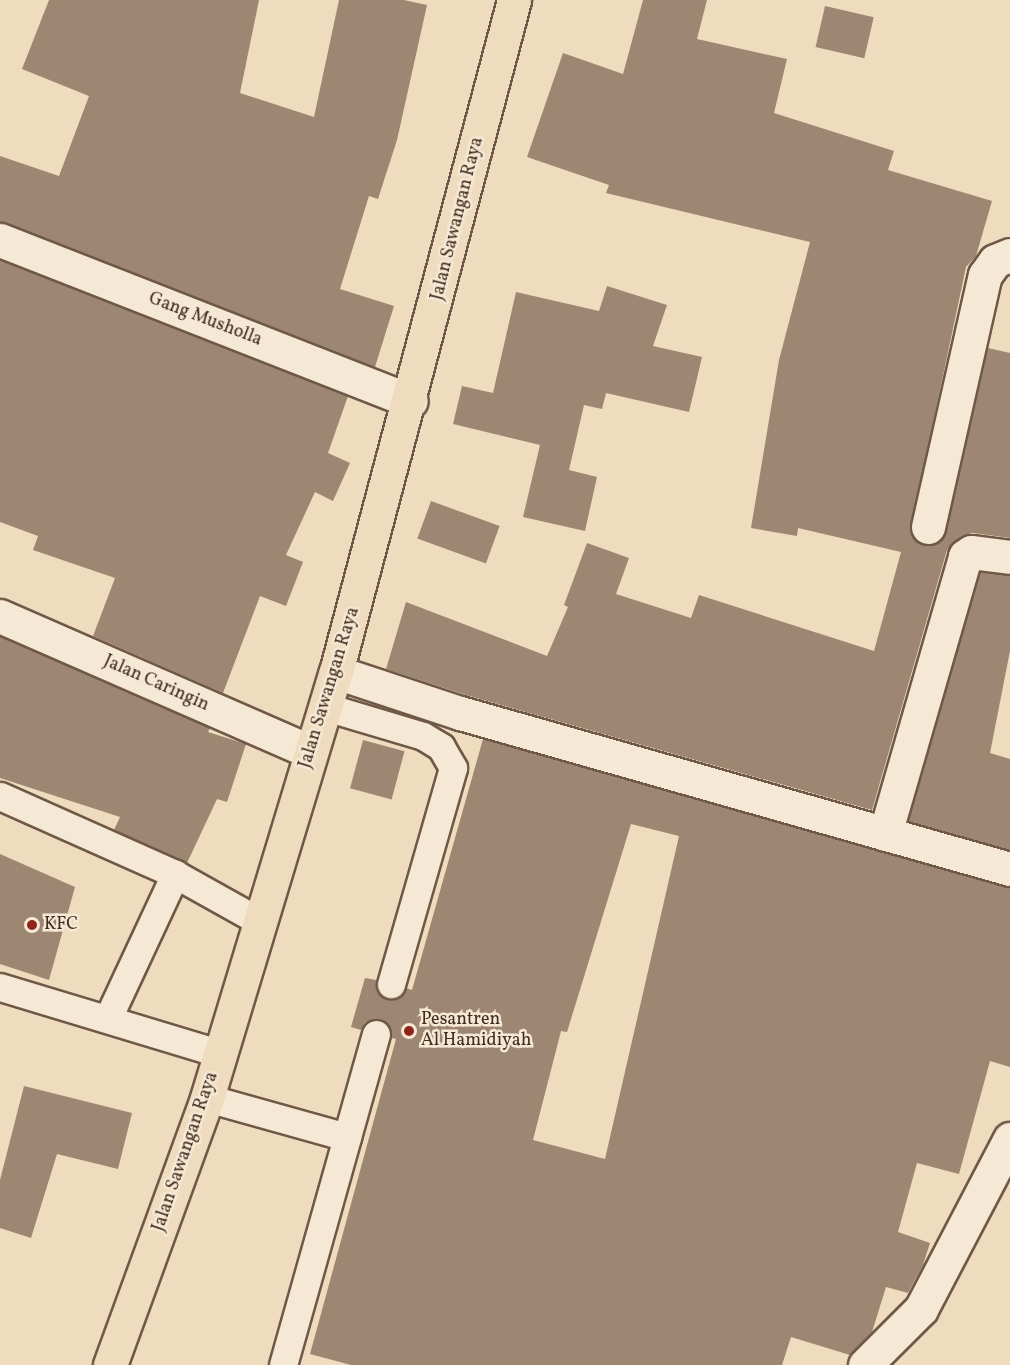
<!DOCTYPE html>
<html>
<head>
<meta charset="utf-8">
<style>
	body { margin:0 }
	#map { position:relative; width:1010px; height:1365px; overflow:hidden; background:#efdbbd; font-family:Vollkorn,serif }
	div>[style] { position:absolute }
	.building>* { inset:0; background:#9d8772; transform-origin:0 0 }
	.roads { filter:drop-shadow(2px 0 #6f5847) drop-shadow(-2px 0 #6f5847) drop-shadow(0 2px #6f5847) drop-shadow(0 -2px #6f5847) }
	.service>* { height:27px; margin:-13.5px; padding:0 13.5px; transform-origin:13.5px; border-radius:13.5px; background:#f5e8d4 }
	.minor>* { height:33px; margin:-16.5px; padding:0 16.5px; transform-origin:16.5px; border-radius:16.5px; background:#f5e8d4 }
	.trunk>* { height:33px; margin:-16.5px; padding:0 16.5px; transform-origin:16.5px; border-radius:16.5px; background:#efdbbd }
	.dots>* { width:16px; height:16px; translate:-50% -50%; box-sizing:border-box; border:3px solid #f5e8d4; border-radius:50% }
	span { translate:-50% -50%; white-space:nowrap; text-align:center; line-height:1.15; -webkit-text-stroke:5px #f5e8d4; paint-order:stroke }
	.street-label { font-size:18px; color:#442c20 }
	.poi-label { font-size:18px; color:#442c20 }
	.left { translate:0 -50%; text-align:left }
</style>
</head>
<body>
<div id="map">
	<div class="building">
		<div style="clip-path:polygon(49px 0,259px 0,240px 93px,314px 117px,339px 0,404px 0,427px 5px,397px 140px,378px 199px,369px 196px,340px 289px,394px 306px,375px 367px,0 222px,0 156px,59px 176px,89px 96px,22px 69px)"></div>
		<div style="clip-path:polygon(643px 0,707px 0,697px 39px,787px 59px,774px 113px,894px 151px,888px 170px,992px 201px,976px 256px,966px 267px,910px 532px,924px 545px,941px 540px,946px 532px,988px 348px,1010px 353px,1010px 538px,973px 533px,961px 536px,947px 550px,872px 810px,466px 695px,386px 669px,406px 602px,547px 656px,568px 607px,564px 605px,587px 543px,629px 558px,616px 594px,691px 618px,699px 595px,874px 651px,901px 552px,798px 528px,797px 536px,751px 528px,779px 360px,810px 242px,606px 193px,609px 185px,527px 157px,563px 53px,623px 74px)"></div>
		<div style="left:825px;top:6px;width:50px;height:42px;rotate:13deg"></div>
		<div style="clip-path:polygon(0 260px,348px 396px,328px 453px,350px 463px,333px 501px,315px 492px,286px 555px,303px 562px,286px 606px,260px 596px,223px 693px,93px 636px,115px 578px,33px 550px,38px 536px,0 522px)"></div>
		<div style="clip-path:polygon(607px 286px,667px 305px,653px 346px,702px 357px,689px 412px,606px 393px,602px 409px,584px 405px,569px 470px,597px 477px,585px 531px,523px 517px,540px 445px,453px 424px,462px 386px,493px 393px,516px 292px,599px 311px)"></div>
		<div style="left:431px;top:501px;width:73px;height:40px;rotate:20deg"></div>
		<div style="clip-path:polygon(980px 572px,1010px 575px,1010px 651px,990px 753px,1010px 759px,1010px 850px,908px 821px)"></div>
		<div style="clip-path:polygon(0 636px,210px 728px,208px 732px,246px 744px,227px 802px,217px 799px,187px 863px,114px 830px,120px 817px,0 778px)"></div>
		<div style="clip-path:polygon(evenodd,483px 739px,1010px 887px,1010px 1067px,990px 1061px,959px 1174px,917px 1163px,898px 1232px,930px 1243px,923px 1265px,908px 1293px,886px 1287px,872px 1332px,850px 1355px,791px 1337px,782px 1365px,351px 1365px,310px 1354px,396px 1039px,391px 1038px,388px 1023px,380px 1019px,365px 1022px,361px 1030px,351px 1027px,365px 978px,376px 980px,379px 994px,387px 999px,401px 996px,406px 988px,412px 990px,483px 739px,631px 824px,679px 836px,605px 1159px,533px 1140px,561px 1031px,567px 1032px,631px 824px)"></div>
		<div style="left:363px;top:740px;width:43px;height:50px;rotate:15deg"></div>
		<div style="clip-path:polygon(0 854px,75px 887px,49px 980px,0 964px)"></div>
		<div style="clip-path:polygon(24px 1086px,132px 1113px,118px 1169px,57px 1154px,31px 1238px,0 1228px,0 1180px)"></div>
	</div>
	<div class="roads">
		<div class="service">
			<div style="left:326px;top:707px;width:101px;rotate:16.6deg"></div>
			<div style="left:423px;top:736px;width:21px;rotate:31deg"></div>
			<div style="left:441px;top:747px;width:24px;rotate:60deg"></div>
			<div style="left:453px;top:768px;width:225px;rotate:106deg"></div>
			<div style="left:0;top:796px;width:192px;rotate:24deg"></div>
			<div style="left:175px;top:874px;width:96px;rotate:29.2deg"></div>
			<div style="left:0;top:987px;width:229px;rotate:16.8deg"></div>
			<div style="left:108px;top:1018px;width:159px;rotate:-65deg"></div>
			<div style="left:207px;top:1098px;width:145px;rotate:15.6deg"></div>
			<div style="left:347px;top:1137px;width:107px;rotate:-74.3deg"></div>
			<div style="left:283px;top:1365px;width:237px;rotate:-74.3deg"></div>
		</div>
		<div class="minor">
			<div style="left:0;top:240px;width:441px;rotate:21.4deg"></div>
			<div style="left:928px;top:527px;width:258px;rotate:-77.3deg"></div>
			<div style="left:985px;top:275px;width:17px;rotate:-54deg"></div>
			<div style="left:995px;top:261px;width:16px;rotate:-22deg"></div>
			<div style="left:0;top:616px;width:339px;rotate:23.6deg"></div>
			<div style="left:336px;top:672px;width:131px;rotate:18.3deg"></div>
			<div style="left:460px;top:713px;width:572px;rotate:15.84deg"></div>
			<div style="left:885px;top:834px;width:289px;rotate:-73.9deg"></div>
			<div style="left:965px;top:556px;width:7px;rotate:-34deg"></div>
			<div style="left:971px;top:552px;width:39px;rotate:7deg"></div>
			<div style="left:865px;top:1365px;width:79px;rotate:-45deg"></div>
			<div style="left:921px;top:1309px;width:192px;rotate:-62.4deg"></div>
		</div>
		<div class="trunk">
			<div style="left:110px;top:1365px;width:284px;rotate:-70deg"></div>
			<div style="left:207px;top:1098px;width:445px;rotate:-73.2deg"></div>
			<div style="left:336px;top:672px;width:695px;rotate:-75.16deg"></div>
		</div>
	</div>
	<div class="dots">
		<div style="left:32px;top:925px;background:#8f2418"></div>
		<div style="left:409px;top:1031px;background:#8f2418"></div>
	</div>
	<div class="street-label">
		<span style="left:458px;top:219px;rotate:-76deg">Jalan Sawangan Raya</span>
		<span style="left:205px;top:320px;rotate:21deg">Gang Musholla</span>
		<span style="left:156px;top:684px;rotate:24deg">Jalan Caringin</span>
		<span style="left:330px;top:688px;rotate:-73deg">Jalan Sawangan Raya</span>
		<span style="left:186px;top:1152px;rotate:-71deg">Jalan Sawangan Raya</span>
	</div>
	<div class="poi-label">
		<span class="left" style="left:44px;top:925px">KFC</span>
		<span class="left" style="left:421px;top:1031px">Pesantren<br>Al Hamidiyah</span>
	</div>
</div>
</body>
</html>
